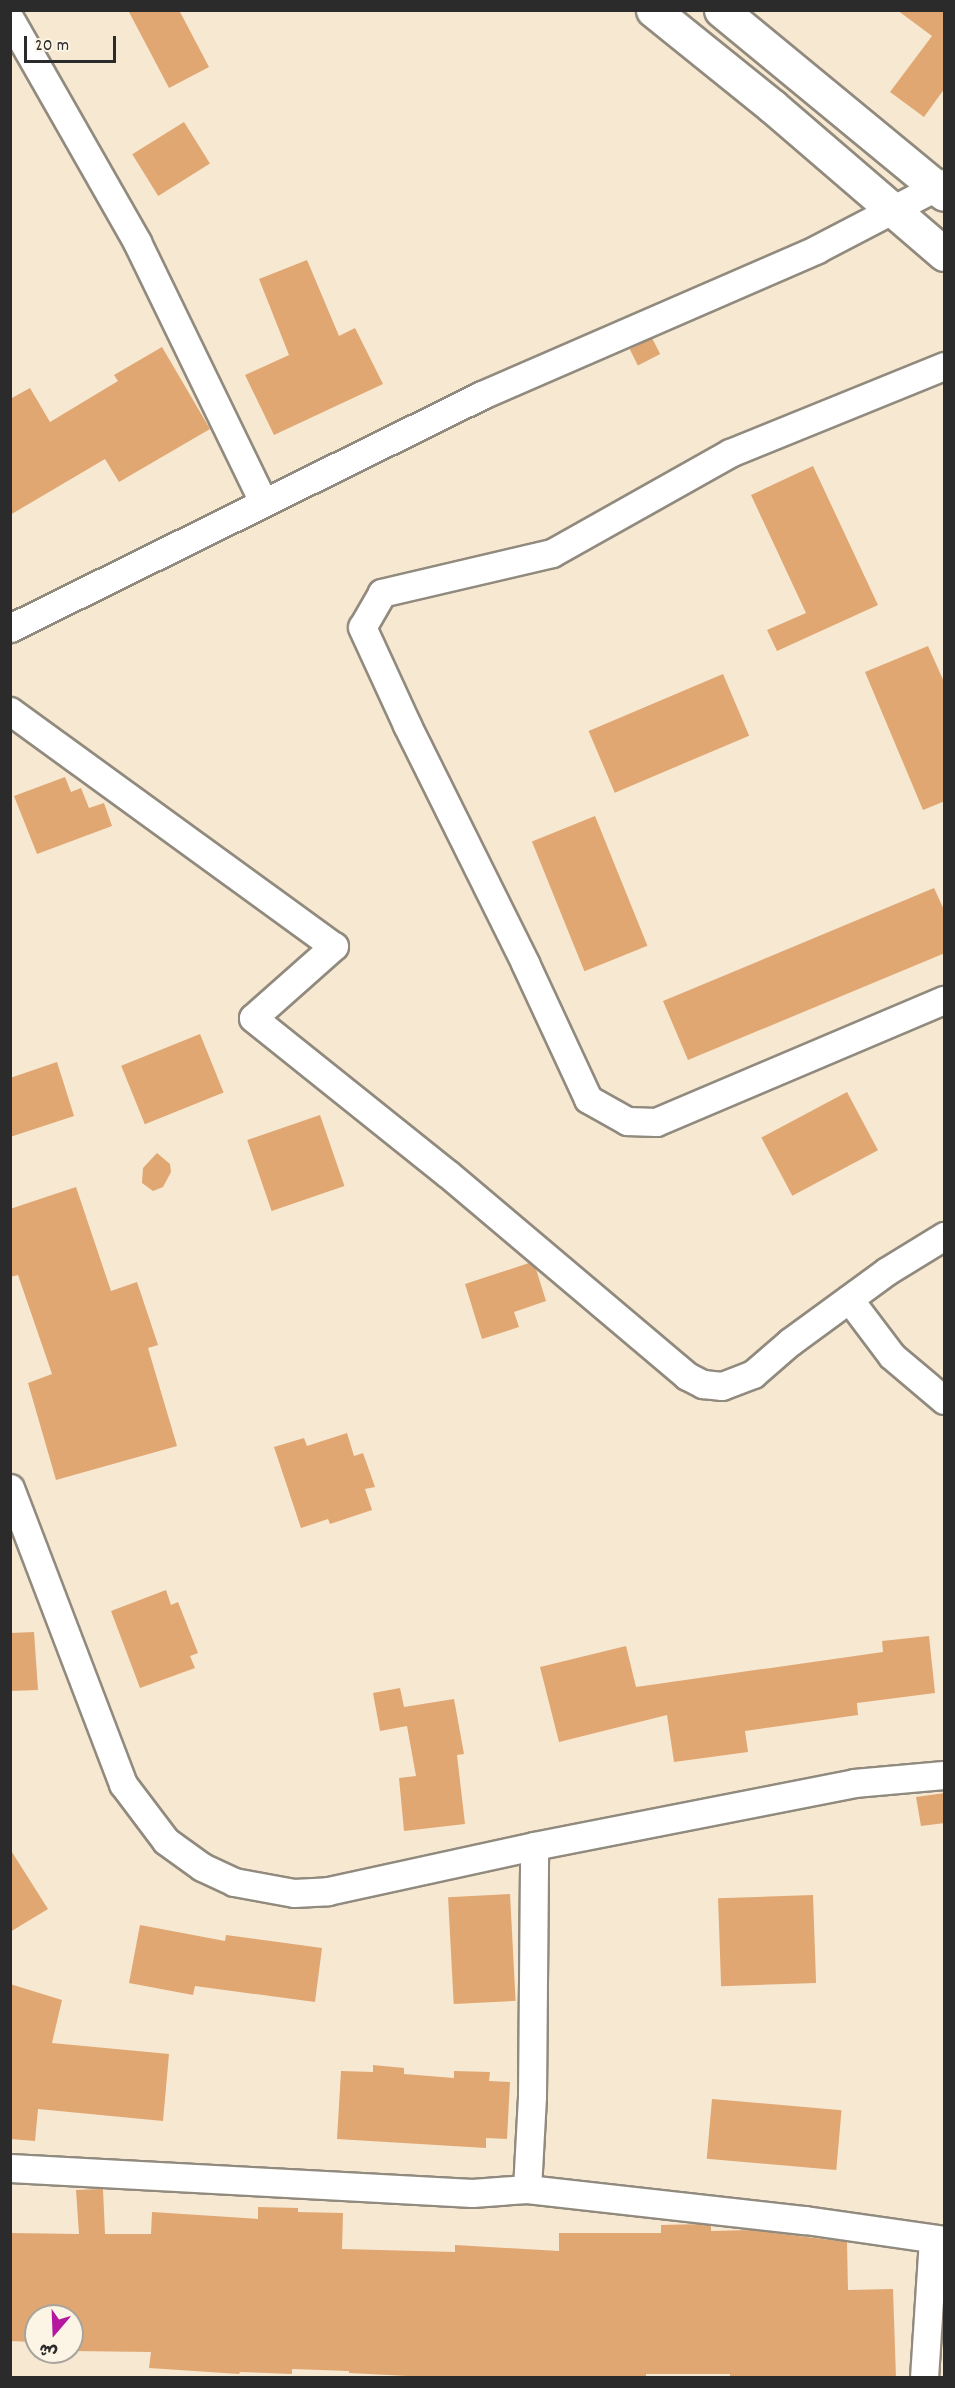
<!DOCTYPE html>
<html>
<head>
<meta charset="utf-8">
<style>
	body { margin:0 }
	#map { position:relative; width:955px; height:2388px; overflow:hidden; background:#f7e8d1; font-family:Dekko,"Playpen Sans Arabic",sans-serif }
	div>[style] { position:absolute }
	.building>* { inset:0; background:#e0a773; transform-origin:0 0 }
	.roads { filter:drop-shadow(2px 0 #918a7e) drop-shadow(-2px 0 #918a7e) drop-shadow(0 2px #918a7e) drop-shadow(0 -2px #918a7e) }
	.street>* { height:27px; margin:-13.5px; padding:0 13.5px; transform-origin:13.5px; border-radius:13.5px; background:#fff }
	.secondary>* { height:33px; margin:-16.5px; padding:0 16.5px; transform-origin:16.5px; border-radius:16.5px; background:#fff }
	span { translate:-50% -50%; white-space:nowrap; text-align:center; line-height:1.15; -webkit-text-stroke:5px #fcf5e5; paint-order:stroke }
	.frame { position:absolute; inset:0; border:12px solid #2b2b2b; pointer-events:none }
	.north { position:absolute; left:24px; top:2304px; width:60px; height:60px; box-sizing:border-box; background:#fcf5e5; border:2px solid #a8a49b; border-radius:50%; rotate:199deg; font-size:16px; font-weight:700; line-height:24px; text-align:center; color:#2b2b2b }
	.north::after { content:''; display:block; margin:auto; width:21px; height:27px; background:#b5179e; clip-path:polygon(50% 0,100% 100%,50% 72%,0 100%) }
	.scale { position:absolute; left:24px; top:36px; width:92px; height:27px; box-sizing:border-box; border:3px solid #2b2b2b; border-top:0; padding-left:8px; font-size:18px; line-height:21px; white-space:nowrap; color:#2b2b2b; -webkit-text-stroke:4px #fcf5e5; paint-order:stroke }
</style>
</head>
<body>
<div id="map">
	<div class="building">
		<div style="clip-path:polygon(128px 10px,179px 10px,209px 67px,169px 88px)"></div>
		<div style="clip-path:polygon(897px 10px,945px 10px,945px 88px,924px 117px,890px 92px,932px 36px)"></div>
		<div style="left:184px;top:122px;width:49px;height:61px;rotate:58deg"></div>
		<div style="clip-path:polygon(307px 260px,339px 336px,355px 328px,383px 384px,274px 435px,245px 375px,289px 355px,259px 279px)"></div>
		<div style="left:652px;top:338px;width:18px;height:25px;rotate:63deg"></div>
		<div style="clip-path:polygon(162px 347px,210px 429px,119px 482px,105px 459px,10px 515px,10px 399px,30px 388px,50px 422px,118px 381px,114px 375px)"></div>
		<div style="clip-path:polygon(813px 466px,878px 605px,777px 651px,767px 630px,806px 613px,751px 495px)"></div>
		<div style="clip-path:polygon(928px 646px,945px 684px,945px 801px,923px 810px,865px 672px)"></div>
		<div style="left:723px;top:674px;width:67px;height:146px;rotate:67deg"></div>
		<div style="clip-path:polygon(65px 777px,71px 792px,81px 788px,89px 808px,104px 803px,112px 826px,37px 854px,14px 796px)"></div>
		<div style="left:595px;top:816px;width:140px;height:68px;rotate:68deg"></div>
		<div style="clip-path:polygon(934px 888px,945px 912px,945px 953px,688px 1060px,663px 1001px)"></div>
		<div style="left:200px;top:1034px;width:63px;height:85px;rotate:68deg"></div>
		<div style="clip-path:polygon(57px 1062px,74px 1116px,10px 1137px,10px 1078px)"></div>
		<div style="left:847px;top:1092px;width:66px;height:97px;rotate:62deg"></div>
		<div style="left:320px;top:1115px;width:75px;height:77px;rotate:71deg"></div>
		<div style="clip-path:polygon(157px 1153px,170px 1164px,171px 1172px,163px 1187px,153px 1191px,142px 1183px,143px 1168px)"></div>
		<div style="clip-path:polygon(76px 1187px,111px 1291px,137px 1282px,158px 1345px,148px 1348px,177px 1446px,56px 1480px,28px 1383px,52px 1374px,18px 1275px,10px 1277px,10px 1209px)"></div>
		<div style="clip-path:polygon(529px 1263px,536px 1269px,546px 1301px,514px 1312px,519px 1327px,482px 1339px,465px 1284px)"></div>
		<div style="clip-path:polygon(347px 1433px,354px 1456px,363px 1453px,375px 1487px,365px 1489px,372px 1510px,330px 1524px,328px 1519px,301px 1528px,274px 1447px,304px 1438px,307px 1446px)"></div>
		<div style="clip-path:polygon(166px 1590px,171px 1605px,178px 1602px,198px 1653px,190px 1656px,195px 1668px,140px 1688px,111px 1611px)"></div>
		<div style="clip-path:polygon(34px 1632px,38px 1690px,10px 1691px,10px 1633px)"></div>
		<div style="clip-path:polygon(929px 1636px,935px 1693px,857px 1703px,858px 1715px,745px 1731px,748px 1752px,674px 1762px,667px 1715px,559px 1742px,540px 1667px,626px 1646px,636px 1687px,883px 1652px,882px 1641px)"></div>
		<div style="clip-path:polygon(400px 1688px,404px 1707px,454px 1699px,464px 1754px,457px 1755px,465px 1824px,404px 1831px,399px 1778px,416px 1776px,407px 1726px,380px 1731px,373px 1693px)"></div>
		<div style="clip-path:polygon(945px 1793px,945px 1823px,921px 1826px,916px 1797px)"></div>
		<div style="clip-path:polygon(10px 1849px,48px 1909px,10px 1932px)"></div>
		<div style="left:510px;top:1894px;width:107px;height:62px;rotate:87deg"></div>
		<div style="left:813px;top:1895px;width:88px;height:95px;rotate:88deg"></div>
		<div style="clip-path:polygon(140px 1925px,225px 1941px,226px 1935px,322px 1948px,315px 2002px,195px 1986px,193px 1995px,129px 1983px)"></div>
		<div style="clip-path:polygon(10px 1984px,62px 2000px,52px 2043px,169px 2054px,163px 2121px,38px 2109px,35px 2141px,10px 2139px)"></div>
		<div style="clip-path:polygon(373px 2065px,404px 2068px,404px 2074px,454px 2078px,454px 2071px,490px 2072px,489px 2081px,510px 2082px,507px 2139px,486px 2138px,486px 2148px,337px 2139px,341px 2071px,373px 2072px)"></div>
		<div style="left:712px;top:2099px;width:130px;height:60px;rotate:5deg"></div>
		<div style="clip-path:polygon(100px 2189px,103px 2189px,105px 2234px,151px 2234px,152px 2212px,258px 2219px,258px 2207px,298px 2208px,298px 2212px,343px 2213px,342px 2249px,455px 2252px,455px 2245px,559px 2251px,559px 2233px,661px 2233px,661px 2225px,703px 2224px,711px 2225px,711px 2231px,750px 2230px,847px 2242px,848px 2290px,893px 2289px,896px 2378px,730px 2378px,730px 2374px,646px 2374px,646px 2378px,447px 2378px,349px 2373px,349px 2371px,292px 2369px,292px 2374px,240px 2372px,239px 2374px,149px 2368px,151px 2352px,72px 2351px,72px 2316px,36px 2316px,36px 2351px,35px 2342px,10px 2341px,10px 2233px,79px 2234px,76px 2190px)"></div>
	</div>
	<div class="roads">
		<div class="street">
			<div style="left:10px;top:19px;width:257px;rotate:60.3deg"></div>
			<div style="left:137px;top:242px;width:289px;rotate:64.1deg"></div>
			<div style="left:944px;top:366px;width:231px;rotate:157.9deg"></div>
			<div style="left:730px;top:453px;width:204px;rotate:150.7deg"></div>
			<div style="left:552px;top:553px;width:175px;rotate:166.8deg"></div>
			<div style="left:382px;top:593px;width:39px;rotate:120deg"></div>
			<div style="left:362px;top:627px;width:108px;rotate:65.3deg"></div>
			<div style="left:407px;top:725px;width:266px;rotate:63.6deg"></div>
			<div style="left:525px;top:963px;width:150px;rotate:65.1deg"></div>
			<div style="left:588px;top:1099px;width:45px;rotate:29.4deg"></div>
			<div style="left:627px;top:1121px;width:29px;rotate:2deg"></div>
			<div style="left:656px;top:1122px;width:313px;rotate:-23deg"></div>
			<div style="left:10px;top:628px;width:526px;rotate:-26.27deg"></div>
			<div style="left:482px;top:395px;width:365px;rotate:-23.5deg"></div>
			<div style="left:817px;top:249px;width:143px;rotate:-27.5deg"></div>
			<div style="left:10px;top:711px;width:400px;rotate:36deg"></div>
			<div style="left:334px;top:946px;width:108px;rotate:138.4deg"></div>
			<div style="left:253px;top:1018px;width:250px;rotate:38.7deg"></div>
			<div style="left:448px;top:1174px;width:313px;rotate:40.2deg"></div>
			<div style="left:687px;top:1376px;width:18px;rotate:27deg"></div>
			<div style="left:703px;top:1384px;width:19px;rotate:6deg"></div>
			<div style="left:722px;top:1386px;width:33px;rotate:-21deg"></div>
			<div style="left:753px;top:1374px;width:49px;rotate:-40.9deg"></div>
			<div style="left:790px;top:1342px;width:120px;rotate:-36.2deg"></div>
			<div style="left:887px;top:1271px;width:67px;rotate:-31.6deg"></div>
			<div style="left:849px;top:1299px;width:71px;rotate:53deg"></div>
			<div style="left:892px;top:1356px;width:68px;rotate:40.2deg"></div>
			<div style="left:10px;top:1488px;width:317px;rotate:69.1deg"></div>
			<div style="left:123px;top:1784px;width:71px;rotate:53deg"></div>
			<div style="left:166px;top:1841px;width:44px;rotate:35.8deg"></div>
			<div style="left:202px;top:1867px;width:35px;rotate:25deg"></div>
			<div style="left:234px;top:1882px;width:61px;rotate:10.4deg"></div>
			<div style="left:294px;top:1893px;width:34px;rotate:-3deg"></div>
			<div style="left:328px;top:1891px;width:211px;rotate:-12.3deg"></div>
			<div style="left:534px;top:1846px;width:326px;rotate:-11.1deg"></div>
			<div style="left:854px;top:1783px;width:90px;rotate:-5.1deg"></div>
			<div style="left:10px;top:2168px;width:463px;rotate:3.1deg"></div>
			<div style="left:472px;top:2193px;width:55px;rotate:-4.2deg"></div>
			<div style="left:527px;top:2189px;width:280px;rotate:6.4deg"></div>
			<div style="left:805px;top:2220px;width:140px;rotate:8.2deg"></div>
			<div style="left:527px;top:2189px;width:93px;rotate:-86.9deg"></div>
			<div style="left:532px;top:2096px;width:250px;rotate:-89.5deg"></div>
			<div style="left:924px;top:2378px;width:139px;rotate:-86.3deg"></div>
		</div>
		<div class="secondary">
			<div style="left:653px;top:10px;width:153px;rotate:38.9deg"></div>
			<div style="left:772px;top:106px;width:227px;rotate:40.7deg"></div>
			<div style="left:721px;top:10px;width:289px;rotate:39.5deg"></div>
		</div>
	</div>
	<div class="frame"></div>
	<div class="north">ش</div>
	<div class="scale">20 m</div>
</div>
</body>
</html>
